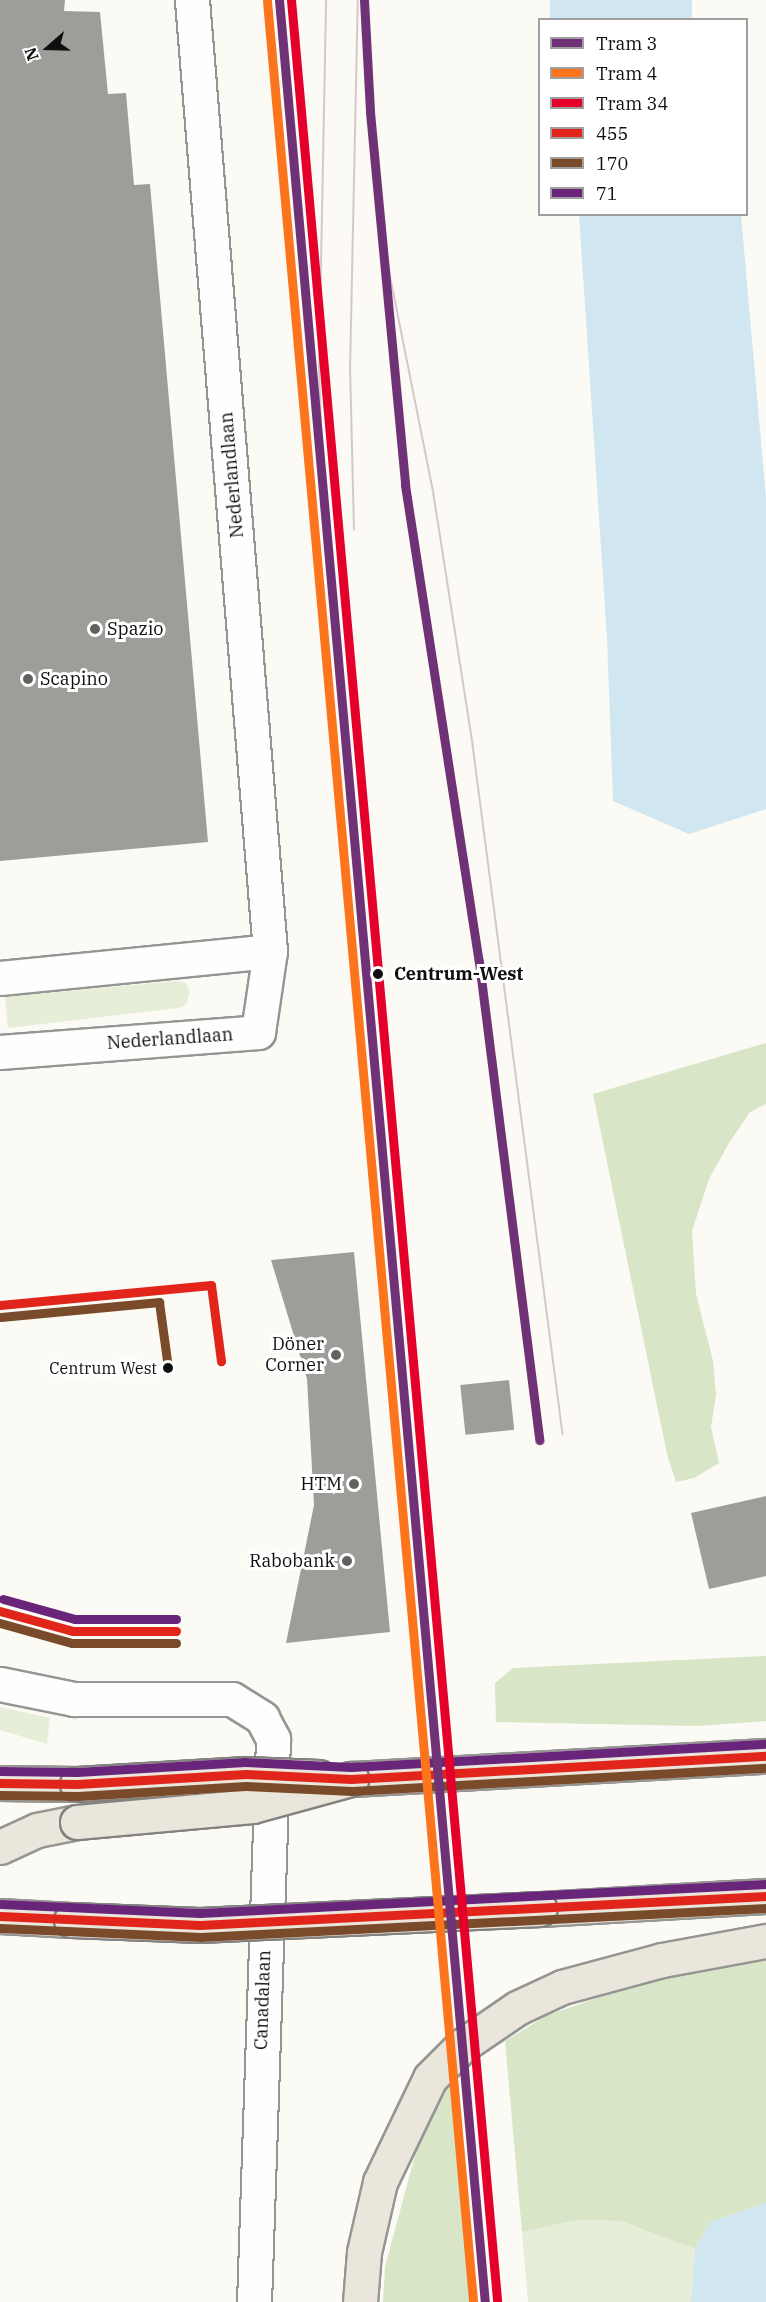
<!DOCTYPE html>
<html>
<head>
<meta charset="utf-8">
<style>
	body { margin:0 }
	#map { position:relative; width:766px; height:2302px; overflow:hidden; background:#fbfaf5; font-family:"IBM Plex Serif",serif }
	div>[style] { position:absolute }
	.green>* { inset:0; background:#e6eed8 }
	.forest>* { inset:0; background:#d8e5c7 }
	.water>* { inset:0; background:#d0e7f1; transform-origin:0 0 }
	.building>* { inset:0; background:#9f9d9a; transform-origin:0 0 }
	.roads { filter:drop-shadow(2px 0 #959593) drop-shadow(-2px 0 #959593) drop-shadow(0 2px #959593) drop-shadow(0 -2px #959593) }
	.minor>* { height:33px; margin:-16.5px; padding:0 16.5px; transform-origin:16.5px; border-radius:16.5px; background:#fefefe }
	.primary>* { height:33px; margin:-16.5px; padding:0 16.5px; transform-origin:16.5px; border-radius:16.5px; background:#eae6dc }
	.tram>* { height:1.5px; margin:-0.75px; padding:0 0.75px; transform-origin:0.75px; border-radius:0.75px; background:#d6c8c9 }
	.bridges { filter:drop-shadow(2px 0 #838280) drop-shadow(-2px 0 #838280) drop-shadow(0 2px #838280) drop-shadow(0 -2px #838280) }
	.primary-bridge>* { height:33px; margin:-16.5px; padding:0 16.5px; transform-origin:16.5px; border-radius:16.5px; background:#eae6dc }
	.bus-1>* { height:9px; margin:-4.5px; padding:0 4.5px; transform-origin:4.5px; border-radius:4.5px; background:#e1251b }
	.bus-2>* { height:9px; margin:-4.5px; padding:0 4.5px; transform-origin:4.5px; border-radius:4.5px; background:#7a4b2a }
	.bus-3>* { height:9px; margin:-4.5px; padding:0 4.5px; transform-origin:4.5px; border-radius:4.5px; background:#68257a }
	.tram-1>* { height:9px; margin:-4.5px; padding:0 4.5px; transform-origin:4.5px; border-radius:4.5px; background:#703276 }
	.tram-2>* { height:9px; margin:-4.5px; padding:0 4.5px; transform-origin:4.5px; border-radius:4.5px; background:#fc751c }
	.tram-3>* { height:9px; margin:-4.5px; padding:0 4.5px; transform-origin:4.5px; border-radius:4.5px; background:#e4002b }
	.dots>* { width:16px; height:16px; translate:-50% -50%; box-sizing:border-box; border:3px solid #fff; border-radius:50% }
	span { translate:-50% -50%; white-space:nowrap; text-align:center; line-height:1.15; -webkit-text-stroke:6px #fff; paint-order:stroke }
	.bus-label { font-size:16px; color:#0f0f0f }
	.right { translate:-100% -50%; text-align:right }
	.street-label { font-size:18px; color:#0f0f0f }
	.poi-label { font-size:18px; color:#0f0f0f }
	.left { translate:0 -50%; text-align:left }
	.stop-label { font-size:18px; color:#0f0f0f; font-weight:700 }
	.legend { position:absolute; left:538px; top:18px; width:210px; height:198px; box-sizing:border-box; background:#fff; border:2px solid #9f9f9f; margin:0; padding:8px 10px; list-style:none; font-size:18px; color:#0f0f0f }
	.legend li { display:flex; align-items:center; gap:12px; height:30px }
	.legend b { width:30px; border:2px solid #9f9f9f }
	.north { position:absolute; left:18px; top:18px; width:60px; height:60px; -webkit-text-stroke:4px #fff; paint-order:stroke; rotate:250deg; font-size:16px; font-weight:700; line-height:24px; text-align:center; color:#0f0f0f }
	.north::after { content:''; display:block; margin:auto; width:21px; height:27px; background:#0f0f0f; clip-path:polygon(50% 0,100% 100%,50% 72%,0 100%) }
</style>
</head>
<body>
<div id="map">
	<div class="green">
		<div style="clip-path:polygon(176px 981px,186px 983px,190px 992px,186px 1005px,178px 1008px,8px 1028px,5px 997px)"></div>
		<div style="clip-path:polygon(0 1707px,50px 1718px,47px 1744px,0 1730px)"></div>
		<div style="clip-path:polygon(577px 2220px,621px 2221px,695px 2249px,691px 2302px,528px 2302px,522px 2232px)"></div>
	</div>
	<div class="forest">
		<div style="clip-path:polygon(766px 1043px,766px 1104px,750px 1112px,729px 1143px,709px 1179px,692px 1231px,696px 1294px,713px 1361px,716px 1394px,711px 1427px,719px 1463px,694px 1478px,676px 1482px,667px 1454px,593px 1094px)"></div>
		<div style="clip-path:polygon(766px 1656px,766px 1721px,697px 1726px,496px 1722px,495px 1683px,513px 1668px)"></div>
		<div style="clip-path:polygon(766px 1960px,766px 2203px,710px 2222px,695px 2249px,621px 2221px,577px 2220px,522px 2232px,505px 2041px,546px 2016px,608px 1994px,665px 1977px)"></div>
		<div style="clip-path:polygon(450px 2083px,470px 2302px,383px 2302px,385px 2267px,418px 2144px)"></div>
	</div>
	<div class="water">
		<div style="left:550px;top:0;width:142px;height:19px"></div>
		<div style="clip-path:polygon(579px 215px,741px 215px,766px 498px,766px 809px,689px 834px,613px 801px,607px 638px)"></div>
		<div style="clip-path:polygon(766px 2203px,766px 2302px,691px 2302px,695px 2249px,710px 2222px)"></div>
	</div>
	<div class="building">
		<div style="clip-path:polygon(0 0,65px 0,64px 11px,100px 12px,108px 94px,126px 93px,134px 185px,150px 184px,208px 842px,0 861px)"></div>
		<div style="clip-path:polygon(354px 1252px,390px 1632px,286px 1643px,314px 1505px,307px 1379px,271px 1260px)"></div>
		<div style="left:509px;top:1380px;width:50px;height:49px;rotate:84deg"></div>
		<div style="clip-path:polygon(766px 1496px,766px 1576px,709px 1589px,691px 1513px)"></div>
	</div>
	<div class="roads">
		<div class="minor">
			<div style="left:0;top:978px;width:271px;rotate:-5.7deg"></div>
			<div style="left:0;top:1052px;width:259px;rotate:-4.4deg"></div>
			<div style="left:258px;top:1032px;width:82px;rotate:-81.6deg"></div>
			<div style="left:270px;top:951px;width:954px;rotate:-94.69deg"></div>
			<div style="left:0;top:1684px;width:76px;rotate:11.5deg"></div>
			<div style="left:74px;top:1699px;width:158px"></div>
			<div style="left:232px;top:1699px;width:36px;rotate:32deg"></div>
			<div style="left:262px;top:1718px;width:24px;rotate:62deg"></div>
			<div style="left:273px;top:1739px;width:563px;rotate:91.93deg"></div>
		</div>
		<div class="primary">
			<div style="left:351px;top:1779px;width:416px;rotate:-3.2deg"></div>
			<div style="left:0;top:1783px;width:77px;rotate:0.7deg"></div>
			<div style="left:0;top:1847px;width:41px;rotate:-24.7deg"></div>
			<div style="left:37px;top:1830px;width:41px;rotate:-11.3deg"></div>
			<div style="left:540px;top:1909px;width:226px;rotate:-3.3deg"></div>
			<div style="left:0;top:1916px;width:71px;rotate:3.2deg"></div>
			<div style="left:360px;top:2302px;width:50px;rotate:-85.4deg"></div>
			<div style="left:364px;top:2252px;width:72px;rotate:-77.1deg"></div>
			<div style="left:380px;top:2182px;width:115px;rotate:-64.3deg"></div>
			<div style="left:430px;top:2078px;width:47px;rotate:-45deg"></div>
			<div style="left:463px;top:2045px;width:65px;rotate:-34.4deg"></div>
			<div style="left:517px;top:2008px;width:50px;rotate:-25deg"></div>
			<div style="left:562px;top:1987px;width:104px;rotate:-15.1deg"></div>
			<div style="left:662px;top:1960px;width:106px;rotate:-10.4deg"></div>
		</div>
	</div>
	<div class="tram">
		<div style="left:375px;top:164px;width:116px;rotate:82.1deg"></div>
		<div style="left:391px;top:279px;width:220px;rotate:78.7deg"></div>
		<div style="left:434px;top:495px;width:253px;rotate:81.1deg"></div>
		<div style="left:473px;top:745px;width:695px;rotate:82.56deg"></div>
		<div style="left:354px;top:530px;width:159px;rotate:-91.4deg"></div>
		<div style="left:350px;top:371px;width:371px;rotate:-88.8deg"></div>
		<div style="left:325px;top:541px;width:171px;rotate:-92deg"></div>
		<div style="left:319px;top:370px;width:370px;rotate:-88.9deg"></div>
	</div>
	<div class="bridges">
		<div class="primary-bridge">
			<div style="left:77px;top:1784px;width:169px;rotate:-3.4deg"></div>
			<div style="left:246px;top:1774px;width:73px;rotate:2.4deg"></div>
			<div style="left:77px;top:1822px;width:176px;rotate:-5.2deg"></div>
			<div style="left:252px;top:1806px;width:103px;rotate:-15.3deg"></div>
			<div style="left:71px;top:1920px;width:129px;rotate:2.2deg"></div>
			<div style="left:200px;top:1925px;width:340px;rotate:-2.7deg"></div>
		</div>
	</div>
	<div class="bus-1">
		<div style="left:0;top:1305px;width:212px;rotate:-5.4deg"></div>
		<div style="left:211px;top:1285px;width:77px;rotate:82.5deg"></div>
		<div style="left:0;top:1611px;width:76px;rotate:15.3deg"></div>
		<div style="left:73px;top:1631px;width:103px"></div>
		<div style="left:0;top:1783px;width:77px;rotate:0.7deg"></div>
		<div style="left:77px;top:1784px;width:169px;rotate:-3.4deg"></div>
		<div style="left:246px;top:1774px;width:105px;rotate:2.7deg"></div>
		<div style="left:351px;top:1779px;width:416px;rotate:-3.2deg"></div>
		<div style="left:0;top:1916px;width:200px;rotate:2.6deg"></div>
		<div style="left:200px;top:1925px;width:567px;rotate:-2.93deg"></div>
	</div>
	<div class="bus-2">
		<div style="left:1px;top:1317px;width:159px;rotate:-5.4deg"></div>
		<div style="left:159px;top:1302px;width:67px;rotate:82.2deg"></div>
		<div style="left:0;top:1623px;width:75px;rotate:15.5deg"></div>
		<div style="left:72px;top:1643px;width:104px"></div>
		<div style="left:0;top:1795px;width:78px;rotate:0.7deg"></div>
		<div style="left:78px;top:1796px;width:168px;rotate:-3.4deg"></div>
		<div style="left:246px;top:1786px;width:106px;rotate:2.7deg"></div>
		<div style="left:352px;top:1791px;width:415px;rotate:-3.2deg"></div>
		<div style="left:0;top:1928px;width:201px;rotate:2.6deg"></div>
		<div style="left:201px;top:1937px;width:566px;rotate:-2.94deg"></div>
	</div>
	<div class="bus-3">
		<div style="left:3px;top:1599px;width:75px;rotate:15.5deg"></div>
		<div style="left:75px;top:1619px;width:101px"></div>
		<div style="left:0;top:1771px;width:77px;rotate:0.7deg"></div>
		<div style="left:77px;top:1772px;width:168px;rotate:-3.4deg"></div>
		<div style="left:245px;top:1762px;width:106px;rotate:2.7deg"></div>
		<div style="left:351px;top:1767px;width:415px;rotate:-3.2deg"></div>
		<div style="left:1px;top:1904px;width:199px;rotate:2.6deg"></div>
		<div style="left:200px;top:1913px;width:566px;rotate:-2.94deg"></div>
	</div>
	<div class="tram-1">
		<div style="left:279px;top:0;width:2311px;rotate:84.89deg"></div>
		<div style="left:364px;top:0;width:112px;rotate:86.9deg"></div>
		<div style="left:370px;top:112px;width:375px;rotate:84.6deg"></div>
		<div style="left:405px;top:485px;width:483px;rotate:81.2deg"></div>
		<div style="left:479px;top:962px;width:482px;rotate:82.8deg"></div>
	</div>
	<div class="tram-2">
		<div style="left:267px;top:1px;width:2310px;rotate:84.88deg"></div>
	</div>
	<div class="tram-3">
		<div style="left:291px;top:0;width:2310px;rotate:84.88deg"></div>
	</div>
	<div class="dots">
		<div style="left:95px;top:629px;background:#626160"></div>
		<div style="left:28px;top:679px;background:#626160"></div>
		<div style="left:378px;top:974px;background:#0f0f0f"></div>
		<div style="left:336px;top:1355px;background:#626160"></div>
		<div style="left:168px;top:1368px;background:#0f0f0f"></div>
		<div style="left:354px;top:1484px;background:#626160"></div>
		<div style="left:347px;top:1561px;background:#626160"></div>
	</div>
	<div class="bus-label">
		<span class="right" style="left:157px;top:1368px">Centrum West</span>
	</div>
	<div class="street-label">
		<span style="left:232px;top:475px;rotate:-95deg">Nederlandlaan</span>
		<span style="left:170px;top:1039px;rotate:-4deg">Nederlandlaan</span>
		<span style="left:263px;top:2000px;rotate:-88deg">Canadalaan</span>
	</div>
	<div class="poi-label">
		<span class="left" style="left:107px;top:629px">Spazio</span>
		<span class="left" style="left:40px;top:679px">Scapino</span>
		<span class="right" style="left:324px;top:1355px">Döner<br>Corner</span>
		<span class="right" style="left:342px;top:1484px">HTM</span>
		<span class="right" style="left:335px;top:1561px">Rabobank</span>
	</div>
	<div class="stop-label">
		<span class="left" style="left:394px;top:974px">Centrum-West</span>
	</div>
	<ul class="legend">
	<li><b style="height:8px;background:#703276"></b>Tram 3</li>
	<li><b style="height:8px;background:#fc751c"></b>Tram 4</li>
	<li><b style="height:8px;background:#e4002b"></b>Tram 34</li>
	<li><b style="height:8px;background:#e1251b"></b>455</li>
	<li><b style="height:8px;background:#7a4b2a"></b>170</li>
	<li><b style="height:8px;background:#68257a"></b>71</li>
	</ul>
	<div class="north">N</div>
</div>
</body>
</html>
